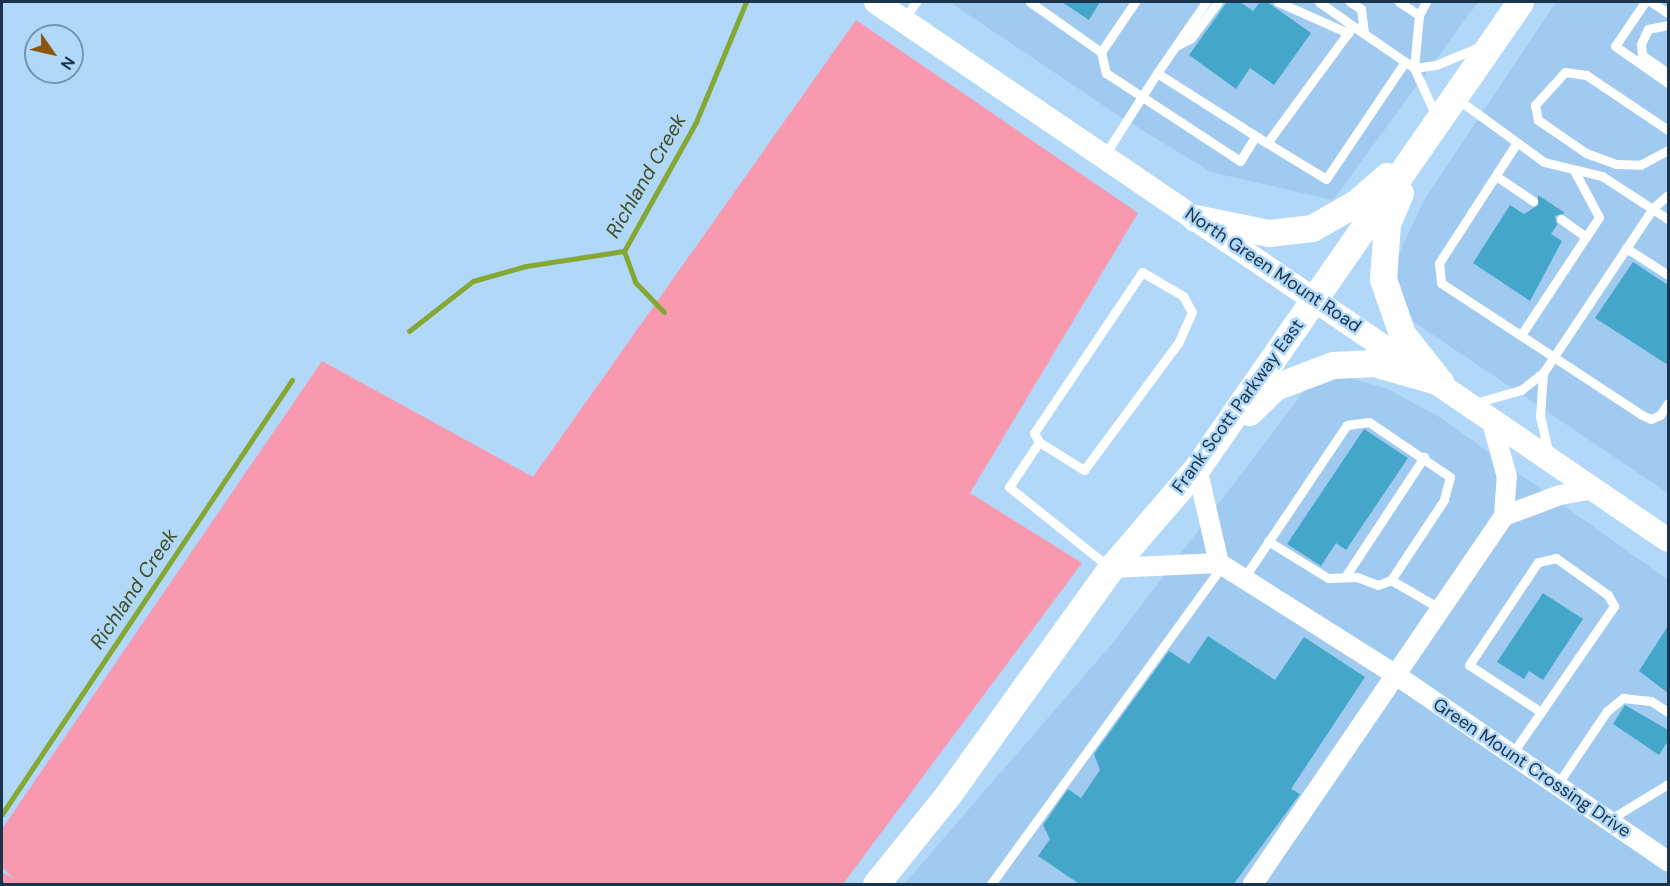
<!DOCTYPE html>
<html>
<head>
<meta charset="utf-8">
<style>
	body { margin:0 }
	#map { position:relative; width:1670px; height:886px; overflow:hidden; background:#b1d7f9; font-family:"DM Sans",sans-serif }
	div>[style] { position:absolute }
	.built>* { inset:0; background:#a0caef }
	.green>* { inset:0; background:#f999b0 }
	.stream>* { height:5px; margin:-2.5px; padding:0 2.5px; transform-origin:2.5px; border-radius:2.5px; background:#84a831 }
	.building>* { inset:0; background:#44a7ca }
	.path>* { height:3px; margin-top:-1.5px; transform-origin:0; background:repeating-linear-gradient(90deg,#6b8ca9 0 6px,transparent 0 9px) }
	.service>* { height:9px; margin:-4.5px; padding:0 4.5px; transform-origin:4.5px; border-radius:4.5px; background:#fff }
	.minor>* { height:20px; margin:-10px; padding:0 10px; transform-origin:10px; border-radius:10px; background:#fff }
	.tertiary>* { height:24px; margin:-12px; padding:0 12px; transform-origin:12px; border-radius:12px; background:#fff }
	.secondary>* { height:27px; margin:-13.5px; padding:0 13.5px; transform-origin:13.5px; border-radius:13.5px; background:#fff }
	span { translate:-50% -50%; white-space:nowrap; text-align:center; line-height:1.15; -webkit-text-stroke:5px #b1d7f9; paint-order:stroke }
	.street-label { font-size:18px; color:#19344b }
	.water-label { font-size:20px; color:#3e4e20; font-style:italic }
	.frame { position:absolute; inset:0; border:3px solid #19344b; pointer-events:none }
	.north { position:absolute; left:24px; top:24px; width:60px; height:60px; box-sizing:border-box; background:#b1d7f9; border:2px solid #7496b3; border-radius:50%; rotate:124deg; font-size:16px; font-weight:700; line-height:24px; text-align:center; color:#19344b }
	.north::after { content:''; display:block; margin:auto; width:21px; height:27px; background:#8e550d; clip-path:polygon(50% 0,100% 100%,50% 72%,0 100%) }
</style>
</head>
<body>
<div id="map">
	<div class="built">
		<div style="clip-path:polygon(950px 2px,1478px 2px,1333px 200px,1211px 172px,1116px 114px)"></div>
		<div style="clip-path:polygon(1556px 2px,1668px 2px,1668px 493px,1414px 322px,1398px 300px,1398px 256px,1424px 200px)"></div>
		<div style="clip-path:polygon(1324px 377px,1350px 378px,1388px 389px,1441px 418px,1668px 580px,1668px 884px,904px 884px,1112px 644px,1308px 386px)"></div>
	</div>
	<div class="green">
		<div style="clip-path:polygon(856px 20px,1138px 213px,970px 493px,1082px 563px,843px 884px,2px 884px,2px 872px,14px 879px,2px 867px,2px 829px,322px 361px,533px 477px)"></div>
	</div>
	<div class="stream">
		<div style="left:624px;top:251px;width:148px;rotate:-60.8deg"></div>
		<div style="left:696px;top:122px;width:130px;rotate:-67.4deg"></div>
		<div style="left:624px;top:251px;width:33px;rotate:70deg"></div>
		<div style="left:635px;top:282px;width:42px;rotate:46deg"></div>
		<div style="left:409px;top:331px;width:81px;rotate:-38deg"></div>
		<div style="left:473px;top:281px;width:55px;rotate:-15.8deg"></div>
		<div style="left:526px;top:266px;width:99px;rotate:-8.7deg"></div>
		<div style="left:2px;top:814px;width:522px;rotate:-56.25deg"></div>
	</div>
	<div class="building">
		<div style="clip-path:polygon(1062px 2px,1100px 2px,1089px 20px)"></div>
		<div style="clip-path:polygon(1227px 2px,1240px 2px,1253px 11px,1260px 2px,1267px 2px,1311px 33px,1274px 85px,1250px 68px,1236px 89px,1189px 55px)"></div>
		<div style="clip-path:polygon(1538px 195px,1565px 213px,1555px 216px,1557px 225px,1551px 234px,1562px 241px,1530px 301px,1473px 263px,1510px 205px,1524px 214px,1538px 205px)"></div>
		<div style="clip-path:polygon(1633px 262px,1668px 285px,1668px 365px,1595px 318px)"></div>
		<div style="clip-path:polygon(1364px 429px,1408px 458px,1346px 550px,1336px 543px,1321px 566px,1287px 544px)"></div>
		<div style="clip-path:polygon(1543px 593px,1583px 619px,1543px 680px,1529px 671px,1524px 679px,1497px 662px)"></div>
		<div style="clip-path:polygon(1668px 626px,1668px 693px,1639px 671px)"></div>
		<div style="clip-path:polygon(1208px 636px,1275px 680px,1304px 637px,1365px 677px,1291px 789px,1300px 794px,1233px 885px,1081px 885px,1038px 856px,1050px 839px,1043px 825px,1068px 789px,1081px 798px,1100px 770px,1094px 754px,1169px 651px,1189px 664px)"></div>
		<div style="clip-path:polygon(1625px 705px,1668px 730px,1668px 741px,1659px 755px,1613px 724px)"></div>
	</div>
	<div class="path">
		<div style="left:2px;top:882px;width:3px;rotate:45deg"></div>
	</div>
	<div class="service">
		<div style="left:1030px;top:2px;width:87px;rotate:35.2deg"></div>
		<div style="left:1135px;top:2px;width:60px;rotate:124.2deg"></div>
		<div style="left:1101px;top:52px;width:22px;rotate:77deg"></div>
		<div style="left:1106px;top:73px;width:160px;rotate:33.3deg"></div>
		<div style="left:1240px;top:161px;width:28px;rotate:-58deg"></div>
		<div style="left:1278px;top:2px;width:77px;rotate:23.9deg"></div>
		<div style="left:1319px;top:2px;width:42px;rotate:35.2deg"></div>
		<div style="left:1350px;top:2px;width:13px;rotate:32deg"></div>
		<div style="left:1361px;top:9px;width:25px;rotate:83deg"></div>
		<div style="left:1399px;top:2px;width:24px;rotate:33deg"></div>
		<div style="left:1426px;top:2px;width:15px;rotate:118deg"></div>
		<div style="left:1419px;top:15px;width:53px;rotate:95.4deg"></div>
		<div style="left:1414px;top:68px;width:53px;rotate:65.4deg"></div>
		<div style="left:1645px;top:2px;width:53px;rotate:124.3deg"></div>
		<div style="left:1615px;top:46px;width:65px;rotate:34.9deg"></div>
		<div style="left:1651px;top:2px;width:20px;rotate:33deg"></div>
		<div style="left:904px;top:19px;width:21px;rotate:-55deg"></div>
		<div style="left:1668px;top:25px;width:20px;rotate:169deg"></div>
		<div style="left:1648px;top:29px;width:17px;rotate:115deg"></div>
		<div style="left:1641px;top:44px;width:11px;rotate:85deg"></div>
		<div style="left:1642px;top:55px;width:32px;rotate:35deg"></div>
		<div style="left:1178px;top:45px;width:15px;rotate:-28deg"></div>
		<div style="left:1191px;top:38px;width:45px;rotate:-53.1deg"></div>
		<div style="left:1157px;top:73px;width:86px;rotate:-55.4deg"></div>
		<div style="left:1456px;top:98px;width:109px;rotate:36deg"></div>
		<div style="left:1544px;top:162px;width:60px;rotate:13.6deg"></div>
		<div style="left:1602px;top:176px;width:79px;rotate:33.1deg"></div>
		<div style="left:1668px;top:130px;width:99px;rotate:-146.1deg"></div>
		<div style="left:1586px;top:75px;width:21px;rotate:-172deg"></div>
		<div style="left:1565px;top:72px;width:45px;rotate:132.3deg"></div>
		<div style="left:1535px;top:105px;width:15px;rotate:79deg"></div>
		<div style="left:1538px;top:120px;width:58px;rotate:34.5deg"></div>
		<div style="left:1586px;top:153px;width:32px;rotate:20deg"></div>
		<div style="left:1616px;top:164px;width:24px;rotate:2deg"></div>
		<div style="left:1640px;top:165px;width:32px;rotate:-28deg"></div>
		<div style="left:1267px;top:143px;width:69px;rotate:31.4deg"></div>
		<div style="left:1326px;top:179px;width:141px;rotate:-56deg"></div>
		<div style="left:1516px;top:144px;width:142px;rotate:122.9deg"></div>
		<div style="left:1439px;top:263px;width:20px;rotate:84deg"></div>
		<div style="left:1441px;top:283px;width:240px;rotate:33.3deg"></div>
		<div style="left:1642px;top:415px;width:10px;rotate:24deg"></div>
		<div style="left:1651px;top:419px;width:10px;rotate:-24deg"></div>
		<div style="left:1660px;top:415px;width:14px;rotate:-56deg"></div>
		<div style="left:1104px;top:156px;width:98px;rotate:-57.4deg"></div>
		<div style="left:1157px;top:73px;width:130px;rotate:32.5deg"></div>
		<div style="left:1267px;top:143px;width:145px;rotate:-53.7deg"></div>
		<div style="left:1353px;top:26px;width:74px;rotate:34.5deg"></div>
		<div style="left:1414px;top:68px;width:22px;rotate:-8deg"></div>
		<div style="left:1436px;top:65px;width:47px;rotate:-22.7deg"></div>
		<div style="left:1496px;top:176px;width:45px;rotate:34deg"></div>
		<div style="left:1561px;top:219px;width:31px;rotate:36deg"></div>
		<div style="left:1626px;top:248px;width:50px;rotate:32.7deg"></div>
		<div style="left:1142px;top:272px;width:48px;rotate:30.3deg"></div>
		<div style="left:1183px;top:296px;width:18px;rotate:61deg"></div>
		<div style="left:1192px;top:312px;width:34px;rotate:114deg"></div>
		<div style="left:1178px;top:343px;width:158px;rotate:126.5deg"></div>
		<div style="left:1084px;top:470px;width:53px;rotate:-148.1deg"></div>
		<div style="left:1039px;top:442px;width:10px;rotate:-119deg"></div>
		<div style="left:1034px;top:433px;width:194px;rotate:-56.1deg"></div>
		<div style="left:1521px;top:335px;width:141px;rotate:-56.5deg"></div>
		<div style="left:1599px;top:217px;width:51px;rotate:-118.1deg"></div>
		<div style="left:1543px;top:373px;width:43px;rotate:94deg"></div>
		<div style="left:1540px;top:416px;width:39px;rotate:77deg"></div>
		<div style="left:1475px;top:403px;width:48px;rotate:-15.8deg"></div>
		<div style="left:1521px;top:390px;width:28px;rotate:-38deg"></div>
		<div style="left:1543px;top:373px;width:198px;rotate:-56.3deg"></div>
		<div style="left:1653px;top:208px;width:20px;rotate:-41deg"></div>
		<div style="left:1039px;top:442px;width:54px;rotate:123.7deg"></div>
		<div style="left:1009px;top:487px;width:128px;rotate:38.7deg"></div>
		<div style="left:1268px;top:541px;width:70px;rotate:31.7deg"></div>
		<div style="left:1328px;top:578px;width:29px;rotate:-2deg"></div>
		<div style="left:1357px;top:577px;width:22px;rotate:21deg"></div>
		<div style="left:1378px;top:585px;width:14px;rotate:-21deg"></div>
		<div style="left:1345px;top:577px;width:144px;rotate:-56.6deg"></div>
		<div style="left:1244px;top:578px;width:184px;rotate:-56.1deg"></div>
		<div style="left:1347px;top:425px;width:22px;rotate:-8deg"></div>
		<div style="left:1369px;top:422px;width:98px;rotate:34.2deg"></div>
		<div style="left:1450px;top:477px;width:24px;rotate:105deg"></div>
		<div style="left:1444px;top:500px;width:96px;rotate:123.5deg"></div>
		<div style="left:1391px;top:580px;width:58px;rotate:30.1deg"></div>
		<div style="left:1512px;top:754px;width:180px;rotate:-55.4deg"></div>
		<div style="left:1614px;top:606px;width:13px;rotate:-119deg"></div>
		<div style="left:1608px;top:595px;width:64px;rotate:-144.6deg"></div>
		<div style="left:1556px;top:558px;width:18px;rotate:167deg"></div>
		<div style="left:1538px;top:562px;width:124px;rotate:123.8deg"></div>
		<div style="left:1469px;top:665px;width:86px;rotate:33.1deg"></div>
		<div style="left:1557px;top:785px;width:89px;rotate:-56deg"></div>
		<div style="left:1607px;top:711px;width:21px;rotate:-39deg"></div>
		<div style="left:1623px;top:698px;width:28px;rotate:6deg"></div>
		<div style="left:1651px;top:701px;width:20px;rotate:33deg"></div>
		<div style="left:1609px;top:820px;width:69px;rotate:-31.4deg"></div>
		<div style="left:991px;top:884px;width:394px;rotate:-54deg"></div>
	</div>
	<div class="minor">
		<div style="left:1197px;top:468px;width:98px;rotate:77deg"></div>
		<div style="left:1219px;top:563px;width:209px;rotate:32.3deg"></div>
		<div style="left:1396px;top:675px;width:330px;rotate:34.4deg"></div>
		<div style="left:1504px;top:516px;width:60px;rotate:-20.6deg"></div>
		<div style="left:1560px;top:495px;width:35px;rotate:-10deg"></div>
		<div style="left:1111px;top:568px;width:108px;rotate:-2.7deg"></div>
		<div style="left:1253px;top:884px;width:445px;rotate:-55.7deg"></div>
		<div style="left:1504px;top:516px;width:39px;rotate:-86deg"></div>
		<div style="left:1507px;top:477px;width:60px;rotate:-105.4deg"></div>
	</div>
	<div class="tertiary">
		<div style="left:876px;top:2px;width:957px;rotate:34.19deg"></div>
	</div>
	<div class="secondary">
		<div style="left:1400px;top:193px;width:34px;rotate:113deg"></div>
		<div style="left:1387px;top:224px;width:55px;rotate:94.2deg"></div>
		<div style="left:1383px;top:279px;width:58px;rotate:70.9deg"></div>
		<div style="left:1402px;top:334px;width:61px;rotate:51.6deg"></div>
		<div style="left:1195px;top:218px;width:75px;rotate:11.6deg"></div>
		<div style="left:1268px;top:233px;width:44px;rotate:-6.5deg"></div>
		<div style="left:1312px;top:228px;width:51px;rotate:-29.6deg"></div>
		<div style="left:1356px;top:203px;width:41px;rotate:-41.1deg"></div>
		<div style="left:1249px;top:412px;width:36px;rotate:-44deg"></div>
		<div style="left:1275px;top:387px;width:62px;rotate:-20.8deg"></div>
		<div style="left:1333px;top:365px;width:41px;rotate:-2.8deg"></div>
		<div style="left:1374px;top:363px;width:69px;rotate:16.1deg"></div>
		<div style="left:876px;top:884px;width:113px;rotate:-51.1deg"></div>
		<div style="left:947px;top:796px;width:281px;rotate:-54.3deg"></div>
		<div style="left:1111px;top:568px;width:132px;rotate:-49.3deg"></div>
		<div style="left:1197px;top:468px;width:567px;rotate:-55.27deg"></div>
	</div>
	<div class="street-label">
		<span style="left:1273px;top:270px;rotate:34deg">North Green Mount Road</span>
		<span style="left:1238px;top:406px;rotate:-54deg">Frank Scott Parkway East</span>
		<span style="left:1532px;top:768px;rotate:34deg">Green Mount Crossing Drive</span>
	</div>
	<div class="water-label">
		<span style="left:646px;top:176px;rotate:-60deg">Richland Creek</span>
		<span style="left:134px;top:589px;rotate:-56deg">Richland Creek</span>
	</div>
	<div class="frame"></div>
	<div class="north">N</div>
</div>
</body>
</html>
